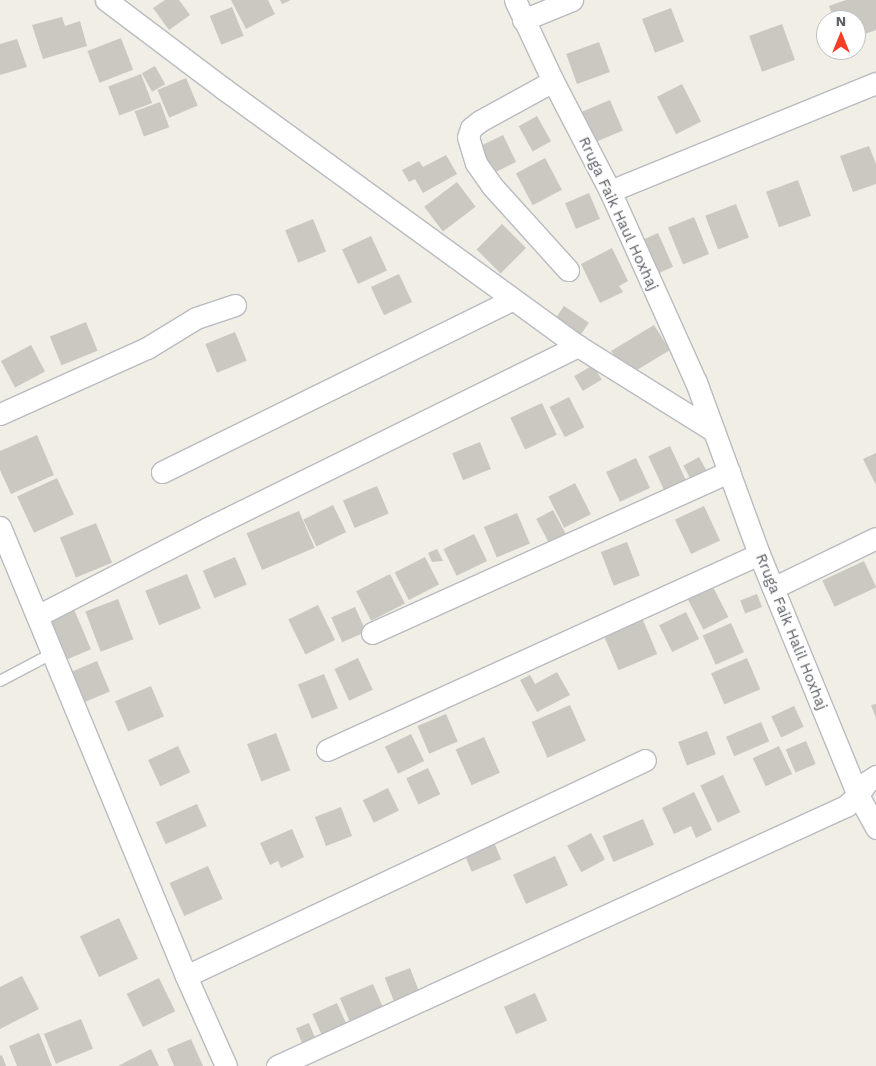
<!DOCTYPE html>
<html>
<head>
<meta charset="utf-8">
<style>
	body { margin:0 }
	#map { position:relative; width:876px; height:1066px; overflow:hidden; background:#f0eee5; font-family:"Work Sans",sans-serif }
	div>[style] { position:absolute }
	.building>* { inset:0; background:#cbc8c2; transform-origin:0 0 }
	.roads { filter:drop-shadow(1px 0 #b8bbc0) drop-shadow(-1px 0 #b8bbc0) drop-shadow(0 1px #b8bbc0) drop-shadow(0 -1px #b8bbc0) }
	.lane>* { height:10px; margin:-5px; padding:0 5px; transform-origin:5px; border-radius:5px; background:#fff }
	.street>* { height:21px; margin:-10.5px; padding:0 10.5px; transform-origin:10.5px; border-radius:10.5px; background:#fff }
	span { translate:-50% -50%; white-space:nowrap; text-align:center; line-height:1.15; -webkit-text-stroke:4.5px #fff; paint-order:stroke }
	.street-label { font-size:15px; color:#5d6167 }
	.north { position:absolute; left:816px; top:10px; width:50px; height:50px; box-sizing:border-box; background:#fff; border:1px solid #bec0c2; border-radius:50%; rotate:0deg; font-size:14px; font-weight:700; line-height:20px; text-align:center; color:#5d6167 }
	.north::after { content:''; display:block; margin:auto; width:18px; height:22px; background:#f63d26; clip-path:polygon(50% 0,100% 100%,50% 72%,0 100%) }
</style>
</head>
<body>
<div id="map">
	<div class="building">
		<div style="clip-path:polygon(165px 0,179px 0,190px 15px,169px 30px,153px 8px)"></div>
		<div style="clip-path:polygon(231px 0,268px 0,275px 14px,246px 29px)"></div>
		<div style="clip-path:polygon(280px 0,291px 0,282px 4px)"></div>
		<div style="clip-path:polygon(846px 0,876px 0,876px 30px,856px 37px,856px 20px,834px 20px,829px 6px)"></div>
		<div style="left:232px;top:7px;width:31px;height:24px;rotate:68deg"></div>
		<div style="left:671px;top:8px;width:36px;height:31px;rotate:69deg"></div>
		<div style="clip-path:polygon(62px 17px,65px 26px,80px 21px,87px 46px,43px 59px,32px 25px)"></div>
		<div style="left:782px;top:24px;width:38px;height:35px;rotate:70deg"></div>
		<div style="left:121px;top:38px;width:34px;height:36px;rotate:69deg"></div>
		<div style="clip-path:polygon(17px 39px,27px 67px,0 75px,0 44px)"></div>
		<div style="left:599px;top:42px;width:32px;height:35px;rotate:70deg"></div>
		<div style="left:155px;top:66px;width:21px;height:15px;rotate:61deg"></div>
		<div style="left:141px;top:74px;width:31px;height:35px;rotate:69deg"></div>
		<div style="left:186px;top:78px;width:30px;height:31px;rotate:67deg"></div>
		<div style="left:682px;top:84px;width:42px;height:28px;rotate:63deg"></div>
		<div style="left:610px;top:100px;width:33px;height:31px;rotate:67deg"></div>
		<div style="left:160px;top:102px;width:27px;height:27px;rotate:70deg"></div>
		<div style="left:537px;top:116px;width:29px;height:21px;rotate:61deg"></div>
		<div style="left:503px;top:135px;width:30px;height:25px;rotate:64deg"></div>
		<div style="clip-path:polygon(869px 146px,876px 164px,876px 184px,853px 192px,840px 156px)"></div>
		<div style="clip-path:polygon(446px 155px,457px 174px,423px 193px,415px 179px,409px 182px,402px 170px,419px 161px,423px 167px)"></div>
		<div style="left:545px;top:158px;width:36px;height:33px;rotate:62deg"></div>
		<div style="left:798px;top:180px;width:38px;height:34px;rotate:70deg"></div>
		<div style="left:457px;top:182px;width:31px;height:41px;rotate:53deg"></div>
		<div style="left:589px;top:193px;width:28px;height:26px;rotate:67deg"></div>
		<div style="left:736px;top:204px;width:36px;height:33px;rotate:69deg"></div>
		<div style="left:694px;top:217px;width:40px;height:28px;rotate:68deg"></div>
		<div style="left:313px;top:219px;width:35px;height:30px;rotate:68deg"></div>
		<div style="left:502px;top:224px;width:34px;height:36px;rotate:45deg"></div>
		<div style="left:658px;top:233px;width:37px;height:25px;rotate:66deg"></div>
		<div style="left:371px;top:236px;width:38px;height:32px;rotate:65deg"></div>
		<div style="clip-path:polygon(612px 248px,628px 281px,619px 286px,623px 292px,600px 303px,581px 264px)"></div>
		<div style="left:399px;top:274px;width:31px;height:31px;rotate:65deg"></div>
		<div style="left:564px;top:306px;width:30px;height:20px;rotate:34deg"></div>
		<div style="left:86px;top:322px;width:31px;height:39px;rotate:68deg"></div>
		<div style="clip-path:polygon(654px 325px,670px 350px,632px 373px,625px 361px,620px 364px,611px 351px)"></div>
		<div style="left:235px;top:332px;width:31px;height:32px;rotate:68deg"></div>
		<div style="left:31px;top:345px;width:30px;height:34px;rotate:62deg"></div>
		<div style="left:593px;top:365px;width:17px;height:22px;rotate:59deg"></div>
		<div style="left:569px;top:397px;width:34px;height:22px;rotate:63deg"></div>
		<div style="left:542px;top:403px;width:35px;height:35px;rotate:65deg"></div>
		<div style="clip-path:polygon(37px 435px,54px 475px,11px 494px,0 470px,0 451px)"></div>
		<div style="left:480px;top:442px;width:29px;height:30px;rotate:68deg"></div>
		<div style="left:670px;top:446px;width:38px;height:24px;rotate:65deg"></div>
		<div style="clip-path:polygon(876px 453px,876px 485px,863px 459px)"></div>
		<div style="left:699px;top:457px;width:18px;height:18px;rotate:61deg"></div>
		<div style="left:636px;top:458px;width:33px;height:33px;rotate:65deg"></div>
		<div style="left:57px;top:478px;width:40px;height:44px;rotate:65deg"></div>
		<div style="left:575px;top:483px;width:35px;height:30px;rotate:63deg"></div>
		<div style="left:377px;top:486px;width:30px;height:37px;rotate:67deg"></div>
		<div style="left:333px;top:505px;width:30px;height:33px;rotate:64deg"></div>
		<div style="left:704px;top:506px;width:38px;height:32px;rotate:65deg"></div>
		<div style="left:553px;top:510px;width:27px;height:19px;rotate:62deg"></div>
		<div style="left:299px;top:511px;width:40px;height:57px;rotate:67deg"></div>
		<div style="left:517px;top:513px;width:33px;height:36px;rotate:67deg"></div>
		<div style="left:96px;top:523px;width:43px;height:39px;rotate:68deg"></div>
		<div style="left:474px;top:534px;width:30px;height:34px;rotate:64deg"></div>
		<div style="left:627px;top:542px;width:36px;height:28px;rotate:69deg"></div>
		<div style="clip-path:polygon(437px 549px,443px 561px,432px 562px,428px 553px)"></div>
		<div style="left:235px;top:557px;width:30px;height:35px;rotate:67deg"></div>
		<div style="left:425px;top:557px;width:31px;height:34px;rotate:63deg"></div>
		<div style="left:864px;top:561px;width:29px;height:46px;rotate:65deg"></div>
		<div style="left:187px;top:574px;width:37px;height:45px;rotate:68deg"></div>
		<div style="left:390px;top:574px;width:33px;height:38px;rotate:63deg"></div>
		<div style="left:712px;top:585px;width:36px;height:28px;rotate:63deg"></div>
		<div style="left:757px;top:594px;width:14px;height:18px;rotate:69deg"></div>
		<div style="left:118px;top:599px;width:43px;height:35px;rotate:69deg"></div>
		<div style="left:318px;top:605px;width:39px;height:33px;rotate:64deg"></div>
		<div style="left:73px;top:607px;width:46px;height:28px;rotate:67deg"></div>
		<div style="left:355px;top:607px;width:27px;height:26px;rotate:66deg"></div>
		<div style="left:686px;top:612px;width:30px;height:30px;rotate:64deg"></div>
		<div style="left:642px;top:618px;width:39px;height:42px;rotate:67deg"></div>
		<div style="left:731px;top:623px;width:32px;height:31px;rotate:66deg"></div>
		<div style="left:358px;top:658px;width:35px;height:26px;rotate:65deg"></div>
		<div style="left:747px;top:658px;width:34px;height:39px;rotate:67deg"></div>
		<div style="left:97px;top:661px;width:33px;height:31px;rotate:67deg"></div>
		<div style="clip-path:polygon(557px 672px,570px 695px,537px 712px,520px 680px,530px 675px,535px 684px)"></div>
		<div style="left:324px;top:674px;width:37px;height:28px;rotate:68deg"></div>
		<div style="left:151px;top:686px;width:33px;height:39px;rotate:67deg"></div>
		<div style="clip-path:polygon(876px 704px,876px 718px,871px 705px)"></div>
		<div style="left:570px;top:705px;width:39px;height:42px;rotate:66deg"></div>
		<div style="left:794px;top:706px;width:23px;height:25px;rotate:65deg"></div>
		<div style="left:446px;top:714px;width:30px;height:31px;rotate:67deg"></div>
		<div style="left:761px;top:722px;width:21px;height:38px;rotate:67deg"></div>
		<div style="left:707px;top:731px;width:25px;height:31px;rotate:69deg"></div>
		<div style="left:276px;top:733px;width:40px;height:31px;rotate:69deg"></div>
		<div style="left:411px;top:734px;width:30px;height:29px;rotate:64deg"></div>
		<div style="left:484px;top:737px;width:39px;height:31px;rotate:66deg"></div>
		<div style="left:806px;top:741px;width:25px;height:22px;rotate:67deg"></div>
		<div style="left:178px;top:746px;width:29px;height:33px;rotate:65deg"></div>
		<div style="left:779px;top:746px;width:31px;height:29px;rotate:65deg"></div>
		<div style="left:428px;top:768px;width:29px;height:24px;rotate:65deg"></div>
		<div style="left:723px;top:775px;width:41px;height:25px;rotate:65deg"></div>
		<div style="left:388px;top:788px;width:25px;height:28px;rotate:64deg"></div>
		<div style="clip-path:polygon(694px 792px,712px 830px,696px 838px,691px 826px,674px 834px,662px 808px)"></div>
		<div style="left:197px;top:804px;width:24px;height:45px;rotate:66deg"></div>
		<div style="left:341px;top:807px;width:31px;height:28px;rotate:69deg"></div>
		<div style="left:643px;top:819px;width:28px;height:44px;rotate:67deg"></div>
		<div style="clip-path:polygon(292px 829px,304px 857px,281px 868px,278px 861px,270px 865px,260px 843px)"></div>
		<div style="left:591px;top:833px;width:30px;height:27px;rotate:62deg"></div>
		<div style="left:493px;top:840px;width:21px;height:32px;rotate:67deg"></div>
		<div style="left:555px;top:856px;width:32px;height:46px;rotate:66deg"></div>
		<div style="left:208px;top:866px;width:36px;height:42px;rotate:66deg"></div>
		<div style="left:119px;top:918px;width:45px;height:43px;rotate:65deg"></div>
		<div style="left:410px;top:968px;width:26px;height:27px;rotate:69deg"></div>
		<div style="clip-path:polygon(22px 976px,39px 1009px,0 1029px,0 987px)"></div>
		<div style="left:159px;top:978px;width:37px;height:36px;rotate:64deg"></div>
		<div style="left:373px;top:984px;width:25px;height:36px;rotate:67deg"></div>
		<div style="left:535px;top:993px;width:30px;height:34px;rotate:66deg"></div>
		<div style="left:337px;top:1003px;width:22px;height:27px;rotate:66deg"></div>
		<div style="left:81px;top:1019px;width:32px;height:40px;rotate:68deg"></div>
		<div style="left:309px;top:1023px;width:18px;height:14px;rotate:68deg"></div>
		<div style="clip-path:polygon(39px 1033px,52px 1066px,17px 1066px,9px 1046px)"></div>
		<div style="clip-path:polygon(191px 1039px,203px 1066px,174px 1066px,167px 1049px)"></div>
		<div style="clip-path:polygon(151px 1049px,159px 1066px,118px 1066px)"></div>
		<div style="clip-path:polygon(2px 1055px,6px 1066px,0 1066px,0 1056px)"></div>
	</div>
	<div class="roads">
		<div class="lane">
			<div style="left:0;top:681px;width:60px;rotate:-27.8deg"></div>
		</div>
		<div class="street">
			<div style="left:106px;top:0;width:148px;rotate:37deg"></div>
			<div style="left:224px;top:89px;width:437px;rotate:36deg"></div>
			<div style="left:578px;top:346px;width:160px;rotate:32deg"></div>
			<div style="left:515px;top:0;width:89px;rotate:64.9deg"></div>
			<div style="left:553px;top:81px;width:124px;rotate:62.6deg"></div>
			<div style="left:610px;top:191px;width:209px;rotate:65.8deg"></div>
			<div style="left:696px;top:382px;width:183px;rotate:69.9deg"></div>
			<div style="left:759px;top:554px;width:261px;rotate:67.7deg"></div>
			<div style="left:858px;top:795px;width:38px;rotate:61deg"></div>
			<div style="left:523px;top:20px;width:53px;rotate:-22.2deg"></div>
			<div style="left:553px;top:81px;width:83px;rotate:151.3deg"></div>
			<div style="left:480px;top:121px;width:11px;rotate:142deg"></div>
			<div style="left:471px;top:128px;width:9px;rotate:108deg"></div>
			<div style="left:468px;top:137px;width:27px;rotate:73deg"></div>
			<div style="left:476px;top:163px;width:29px;rotate:55deg"></div>
			<div style="left:493px;top:187px;width:112px;rotate:47.9deg"></div>
			<div style="left:610px;top:191px;width:287px;rotate:-22.1deg"></div>
			<div style="left:0;top:414px;width:161px;rotate:-24.2deg"></div>
			<div style="left:147px;top:348px;width:57px;rotate:-31.5deg"></div>
			<div style="left:196px;top:318px;width:41px;rotate:-18.4deg"></div>
			<div style="left:162px;top:472px;width:391px;rotate:-26.2deg"></div>
			<div style="left:0;top:527px;width:486px;rotate:67.5deg"></div>
			<div style="left:186px;top:976px;width:98px;rotate:66deg"></div>
			<div style="left:773px;top:588px;width:114px;rotate:-25.9deg"></div>
			<div style="left:37px;top:616px;width:190px;rotate:-27.2deg"></div>
			<div style="left:206px;top:529px;width:415px;rotate:-26.2deg"></div>
			<div style="left:372px;top:633px;width:392px;rotate:-24.3deg"></div>
			<div style="left:327px;top:750px;width:474px;rotate:-24.4deg"></div>
			<div style="left:186px;top:976px;width:507px;rotate:-25.2deg"></div>
			<div style="left:277px;top:1066px;width:626px;rotate:-24.56deg"></div>
			<div style="left:846px;top:806px;width:16px;rotate:-43deg"></div>
			<div style="left:858px;top:795px;width:16px;rotate:-55deg"></div>
			<div style="left:867px;top:782px;width:11px;rotate:-34deg"></div>
		</div>
	</div>
	<div class="street-label">
		<span style="left:618px;top:214px;rotate:65deg">Rruga Faik Haul Hoxhaj</span>
		<span style="left:791px;top:632px;rotate:68deg">Rruga Faik Halil Hoxhaj</span>
	</div>
	<div class="north">N</div>
</div>
</body>
</html>
